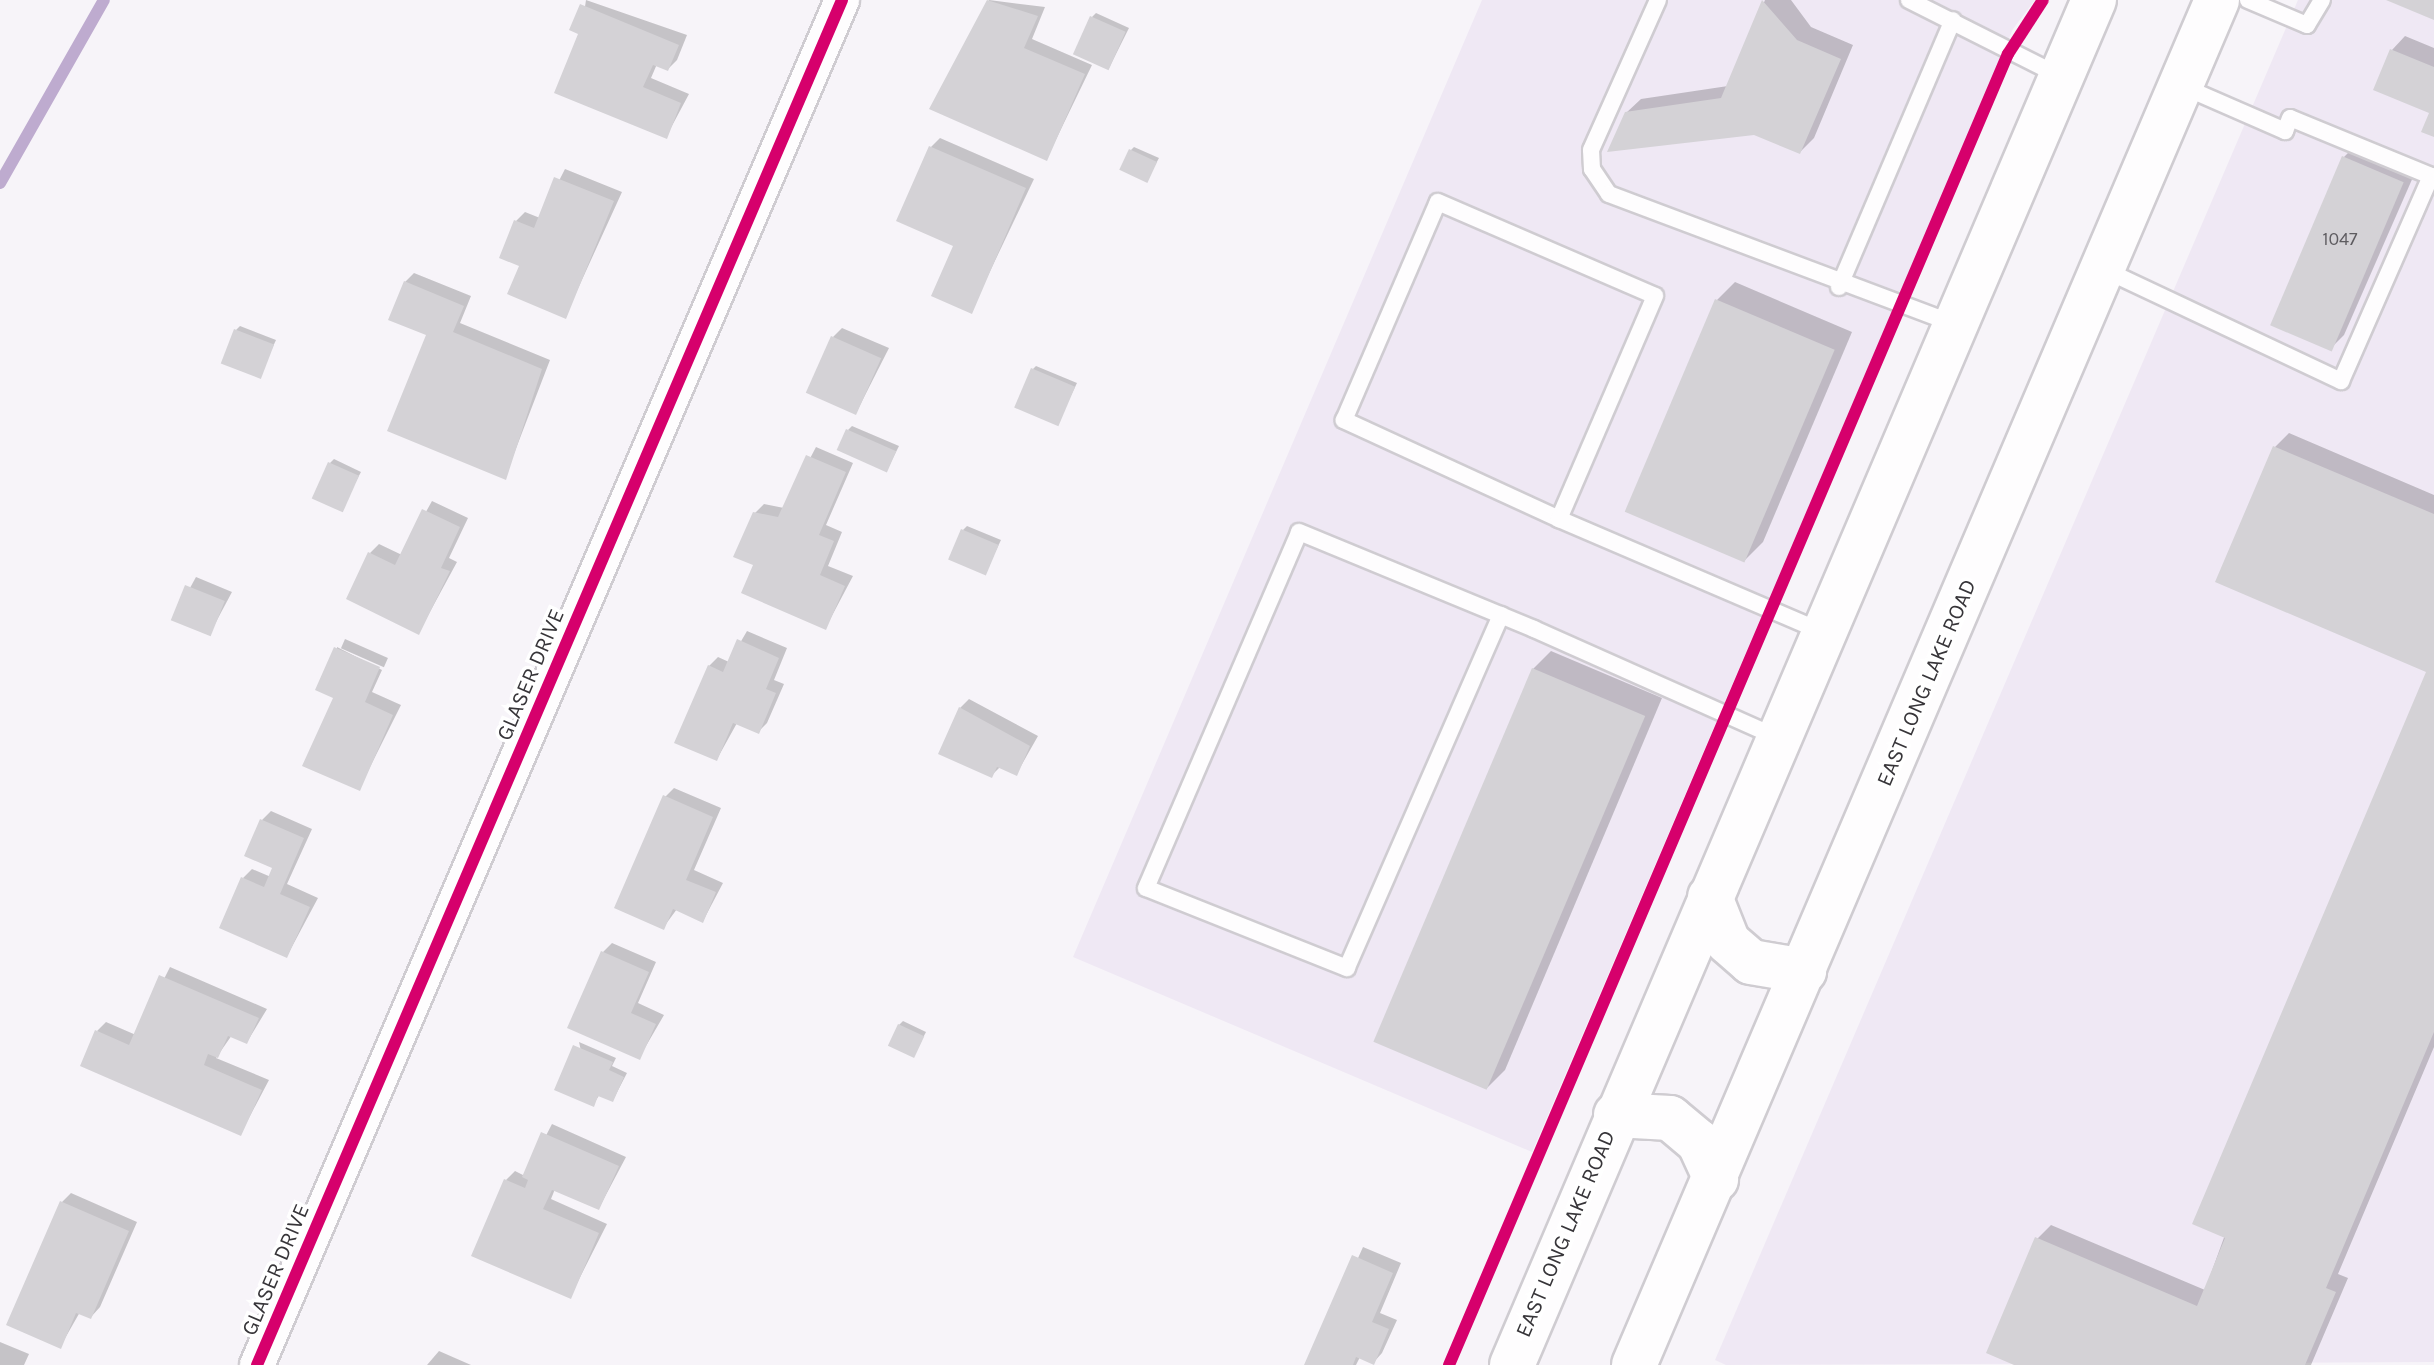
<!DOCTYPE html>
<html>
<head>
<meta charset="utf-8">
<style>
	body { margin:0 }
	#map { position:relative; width:2434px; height:1365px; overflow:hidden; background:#f7f4f9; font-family:Karla,sans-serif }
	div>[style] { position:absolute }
	.built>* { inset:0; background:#efe8f4 }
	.shadow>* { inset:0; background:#0003; transform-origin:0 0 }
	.stream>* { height:12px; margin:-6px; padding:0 6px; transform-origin:6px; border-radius:6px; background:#beabcf }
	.building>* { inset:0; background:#d4d2d6; transform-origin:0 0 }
	.roads { filter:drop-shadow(2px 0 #cfccd1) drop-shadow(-2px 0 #cfccd1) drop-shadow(0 2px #cfccd1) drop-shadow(0 -2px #cfccd1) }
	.lane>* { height:16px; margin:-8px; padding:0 8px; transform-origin:8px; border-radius:8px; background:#fefdfe }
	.street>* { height:34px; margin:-17px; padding:0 17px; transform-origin:17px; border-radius:17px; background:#fefdfe }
	.secondary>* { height:44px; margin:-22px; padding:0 22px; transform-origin:22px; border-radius:22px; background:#fefdfe }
	.cycleway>* { height:12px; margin:-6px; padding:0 6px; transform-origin:6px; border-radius:6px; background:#d6006c }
	span { translate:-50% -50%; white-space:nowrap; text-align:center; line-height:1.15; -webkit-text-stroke:7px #fff; paint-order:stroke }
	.number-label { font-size:18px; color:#5e5c60 }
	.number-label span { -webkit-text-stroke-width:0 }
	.street-label { font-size:22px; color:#373539 }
</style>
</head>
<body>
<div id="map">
	<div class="built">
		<div style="clip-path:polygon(1482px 0,2035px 0,2013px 29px,1532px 1152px,1073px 957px)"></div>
		<div style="clip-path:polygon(2298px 0,2434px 0,2434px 1362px,1726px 1365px,1715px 1360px)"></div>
	</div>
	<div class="shadow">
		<div style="clip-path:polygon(586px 0,687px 35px,677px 60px,668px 69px,657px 64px,651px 78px,689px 94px,666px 137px,581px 33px)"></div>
		<div style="clip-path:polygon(989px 0,1045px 7px,1032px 39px,1092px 65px,1047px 158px,931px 108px)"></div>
		<div style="clip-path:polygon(1765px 0,1791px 0,1811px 27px,1853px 45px,1814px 138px,1800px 152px,1755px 133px,1626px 113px,1641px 99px,1728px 86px)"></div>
		<div style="clip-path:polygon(1096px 13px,1129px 28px,1109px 68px,1092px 17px)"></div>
		<div style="clip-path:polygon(2405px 36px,2434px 48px,2434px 135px,2431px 112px,2392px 50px)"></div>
		<div style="clip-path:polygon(940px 138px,1034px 179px,971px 311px,931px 147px)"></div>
		<div style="clip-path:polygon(2358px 143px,2417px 168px,2344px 335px,2330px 349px,2273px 325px,2344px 157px)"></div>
		<div style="clip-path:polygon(1134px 147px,1159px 158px,1147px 180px,1130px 151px)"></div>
		<div style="clip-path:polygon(565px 169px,622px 192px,565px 317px,516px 221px,525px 212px,540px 218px)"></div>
		<div style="clip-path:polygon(414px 273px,471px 296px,460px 323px,550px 360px,505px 477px,428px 334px,405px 282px)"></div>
		<div style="clip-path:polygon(1735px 282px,1852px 332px,1763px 542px,1745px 560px,1628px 511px,1717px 300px)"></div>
		<div style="clip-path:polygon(240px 326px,276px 340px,259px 377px,236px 330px)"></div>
		<div style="clip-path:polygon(842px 328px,889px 348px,856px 413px,833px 337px)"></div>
		<div style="clip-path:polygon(1036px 366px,1077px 383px,1057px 424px,1032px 370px)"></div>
		<div style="clip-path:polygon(852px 426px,899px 446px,887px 470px,848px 430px)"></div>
		<div style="clip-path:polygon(2289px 433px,2434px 495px,2434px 1047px,2338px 1274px,2348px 1278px,2311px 1365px,2019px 1365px,2037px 1239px,2051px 1225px,2205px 1290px,2429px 671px,2218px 581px,2275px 447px)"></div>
		<div style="clip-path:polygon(816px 447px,853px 463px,826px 525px,842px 532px,828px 566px,853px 576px,826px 627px,755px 564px,755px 513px,764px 504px,784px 508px)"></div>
		<div style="clip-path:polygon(334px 459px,361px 472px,341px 509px,330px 463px)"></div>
		<div style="clip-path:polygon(432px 501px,468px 518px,449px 558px,457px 562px,419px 632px,370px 553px,379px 544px,402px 555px)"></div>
		<div style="clip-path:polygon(967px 526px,1001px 540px,985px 573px,963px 530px)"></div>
		<div style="clip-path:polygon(196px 577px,232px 592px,209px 635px,173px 619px)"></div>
		<div style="clip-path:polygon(747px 631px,787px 648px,774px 680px,784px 684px,767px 723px,758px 732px,737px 723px,717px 759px,709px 666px,718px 657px,729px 662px)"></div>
		<div style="left:345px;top:639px;width:47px;height:10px;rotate:24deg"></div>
		<div style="clip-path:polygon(337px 647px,382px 670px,372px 692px,401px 705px,359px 789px,335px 697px)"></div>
		<div style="clip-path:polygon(1551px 651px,1662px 698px,1505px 1070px,1487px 1088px,1533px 669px)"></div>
		<div style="clip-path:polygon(969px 699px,1038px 736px,1017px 773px,1001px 766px,992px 775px,960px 708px)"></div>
		<div style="clip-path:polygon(674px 788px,721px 808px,694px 870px,723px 883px,703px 921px,677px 909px,663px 928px,665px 797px)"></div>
		<div style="clip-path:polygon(271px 811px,312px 829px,287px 884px,318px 898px,287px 956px,243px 878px,252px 869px,271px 877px,275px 867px,262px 820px)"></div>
		<div style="clip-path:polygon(612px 943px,656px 962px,638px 1003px,664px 1015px,639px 1058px,603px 952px)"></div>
		<div style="clip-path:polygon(170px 967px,267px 1009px,247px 1042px,232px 1035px,216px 1058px,269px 1080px,241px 1133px,97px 1031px,106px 1022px,136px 1035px)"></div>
		<div style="clip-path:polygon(903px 1021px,926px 1032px,914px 1055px,899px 1025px)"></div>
		<div style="clip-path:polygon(579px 1042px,616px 1058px,612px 1066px,627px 1073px,613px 1100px,600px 1094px,593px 1105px)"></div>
		<div style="clip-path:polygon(552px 1124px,626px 1157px,599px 1208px,555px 1189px,551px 1199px,607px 1224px,570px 1297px,506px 1180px,515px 1171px,525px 1176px)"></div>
		<div style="clip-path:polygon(71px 1193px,137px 1222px,100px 1307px,91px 1317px,80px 1312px,60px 1347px,62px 1202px)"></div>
		<div style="clip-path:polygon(1363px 1247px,1401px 1263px,1380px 1313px,1397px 1320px,1382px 1353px,1373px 1363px,1360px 1357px,1356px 1365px,1310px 1365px)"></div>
		<div style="clip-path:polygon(0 1342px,29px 1354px,24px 1365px,0 1365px)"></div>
		<div style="clip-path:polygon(439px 1351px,471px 1365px,427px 1365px)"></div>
	</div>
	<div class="stream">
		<div style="left:0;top:183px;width:210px;rotate:-60.4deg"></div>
	</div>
	<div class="building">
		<div style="clip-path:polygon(987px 0,1038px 16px,1024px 48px,1085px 74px,1047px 161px,929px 109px)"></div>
		<div style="clip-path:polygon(1762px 0,1797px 40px,1841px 59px,1800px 154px,1754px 135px,1607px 152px,1625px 112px,1721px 98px)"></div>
		<div style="clip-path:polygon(2386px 0,2434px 0,2434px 20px)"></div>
		<div style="clip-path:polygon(580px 4px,679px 45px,668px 71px,653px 65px,643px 87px,681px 103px,667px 139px,554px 93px,578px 34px,569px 30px)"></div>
		<div style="left:1090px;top:16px;width:39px;height:42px;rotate:24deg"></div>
		<div style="clip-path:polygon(2390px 49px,2434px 67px,2434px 137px,2421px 132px,2429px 113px,2373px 90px)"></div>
		<div style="clip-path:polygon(929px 146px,1026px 188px,972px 314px,931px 296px,953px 246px,896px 221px)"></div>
		<div style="left:1129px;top:149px;width:31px;height:23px;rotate:25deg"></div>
		<div style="left:2342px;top:156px;width:67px;height:184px;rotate:23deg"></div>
		<div style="clip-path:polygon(554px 177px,614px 201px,566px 319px,507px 294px,519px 266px,499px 258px,514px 220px,534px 228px)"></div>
		<div style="clip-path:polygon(404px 281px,464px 306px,453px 332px,542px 369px,506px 480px,387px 431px,426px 335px,388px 320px)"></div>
		<div style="left:1715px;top:299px;width:130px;height:231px;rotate:23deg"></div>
		<div style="left:234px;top:329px;width:43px;height:37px;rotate:21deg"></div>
		<div style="left:831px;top:336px;width:55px;height:62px;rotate:24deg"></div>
		<div style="left:1031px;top:368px;width:48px;height:43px;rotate:23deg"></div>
		<div style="left:846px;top:429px;width:55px;height:23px;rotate:24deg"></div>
		<div style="clip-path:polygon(2273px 446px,2434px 514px,2434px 1032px,2326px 1288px,2336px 1292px,2305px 1365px,2014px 1365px,1986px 1353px,2035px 1237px,2197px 1306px,2225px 1238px,2192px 1224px,2426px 672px,2215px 582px)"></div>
		<div style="clip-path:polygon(806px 455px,846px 472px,819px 535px,834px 541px,820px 575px,845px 586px,826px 630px,741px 593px,753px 565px,733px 557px,753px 512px,778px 517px)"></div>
		<div style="left:328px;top:462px;width:34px;height:40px;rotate:24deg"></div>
		<div style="clip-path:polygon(422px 509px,460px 527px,441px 568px,450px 571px,419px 635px,346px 599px,368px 552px,395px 565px)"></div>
		<div style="left:961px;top:529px;width:41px;height:33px;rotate:23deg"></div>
		<div style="left:185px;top:585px;width:43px;height:38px;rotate:22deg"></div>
		<div style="clip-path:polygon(737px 639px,779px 658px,766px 689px,776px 693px,759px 734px,733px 723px,717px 761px,674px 743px,708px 665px,723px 672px)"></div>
		<div style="clip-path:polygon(334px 647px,380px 667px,365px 702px,393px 715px,360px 791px,302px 766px,333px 698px,315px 690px)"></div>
		<div style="left:1532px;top:668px;width:123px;height:406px;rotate:23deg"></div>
		<div style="clip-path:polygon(959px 707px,1030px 746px,1017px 776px,997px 767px,992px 778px,938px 754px)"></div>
		<div style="clip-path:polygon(663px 795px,713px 817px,686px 880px,716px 892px,703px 923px,673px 909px,664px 930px,614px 908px)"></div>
		<div style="clip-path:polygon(260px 819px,304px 838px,280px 894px,310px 907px,287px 958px,219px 928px,241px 877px,264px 887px,272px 868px,244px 856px)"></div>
		<div style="clip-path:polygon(601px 951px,649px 972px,631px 1013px,656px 1024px,640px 1060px,567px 1028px)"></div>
		<div style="clip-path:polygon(159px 975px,259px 1018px,247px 1044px,228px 1036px,218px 1058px,208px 1054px,204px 1065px,262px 1090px,241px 1136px,80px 1066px,95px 1030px,129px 1045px)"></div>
		<div style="left:898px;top:1024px;width:29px;height:24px;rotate:25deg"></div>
		<div style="clip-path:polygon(573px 1045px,613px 1062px,609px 1070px,624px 1077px,613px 1102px,598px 1096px,594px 1107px,554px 1090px)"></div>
		<div style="clip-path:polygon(541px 1132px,619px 1166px,599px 1210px,552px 1190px,543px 1209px,599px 1233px,571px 1299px,471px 1256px,504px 1179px,525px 1188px,528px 1180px,522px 1177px)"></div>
		<div style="clip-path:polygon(60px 1201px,129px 1231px,91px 1319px,76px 1313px,61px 1349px,6px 1325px)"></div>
		<div style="clip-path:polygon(1352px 1255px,1393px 1273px,1372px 1322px,1389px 1329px,1374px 1365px,1356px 1357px,1353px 1365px,1304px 1365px)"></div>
	</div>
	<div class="roads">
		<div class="lane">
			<div style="left:1658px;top:0;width:164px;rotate:114.1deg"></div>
			<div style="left:1591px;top:150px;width:19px;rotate:87deg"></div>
			<div style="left:1592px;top:169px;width:30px;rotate:56deg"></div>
			<div style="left:1609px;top:194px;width:369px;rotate:20.6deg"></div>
			<div style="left:1909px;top:0;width:169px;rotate:26.7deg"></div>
			<div style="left:2248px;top:0;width:64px;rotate:23deg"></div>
			<div style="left:2307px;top:25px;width:29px;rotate:-59deg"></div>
			<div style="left:2105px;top:270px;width:261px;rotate:25.2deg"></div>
			<div style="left:2341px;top:381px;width:224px;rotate:-66.3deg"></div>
			<div style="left:2431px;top:176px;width:152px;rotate:-157.6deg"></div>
			<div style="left:2290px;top:118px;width:14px;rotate:111deg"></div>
			<div style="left:2285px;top:131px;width:112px;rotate:-156.4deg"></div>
			<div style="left:1839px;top:287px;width:290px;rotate:-66.9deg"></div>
			<div style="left:1559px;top:519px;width:237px;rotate:-155.3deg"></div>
			<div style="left:1344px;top:420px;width:237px;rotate:-66.7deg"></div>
			<div style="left:1438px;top:202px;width:236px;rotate:23.4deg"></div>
			<div style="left:1655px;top:296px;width:243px;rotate:113.3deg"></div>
			<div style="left:1559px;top:519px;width:287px;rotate:23.2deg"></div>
			<div style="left:1501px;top:615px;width:385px;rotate:113.6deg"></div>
			<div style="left:1347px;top:968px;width:216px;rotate:-158.3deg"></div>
			<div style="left:1146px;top:888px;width:387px;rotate:-66.7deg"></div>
			<div style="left:1299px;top:532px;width:254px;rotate:22.4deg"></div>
			<div style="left:1534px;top:629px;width:266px;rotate:24deg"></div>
		</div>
		<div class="street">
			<div style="left:257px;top:1365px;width:1485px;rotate:-66.8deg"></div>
		</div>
		<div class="secondary">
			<div style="left:1710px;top:897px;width:48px;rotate:68.2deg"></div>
			<div style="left:1728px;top:942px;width:30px;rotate:41deg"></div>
			<div style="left:1751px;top:962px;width:54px;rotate:9.6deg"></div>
			<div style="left:1616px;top:1115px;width:54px;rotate:3.2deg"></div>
			<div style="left:1670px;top:1118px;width:38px;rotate:40deg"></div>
			<div style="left:1699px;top:1142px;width:41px;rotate:65.3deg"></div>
			<div style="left:1512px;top:1365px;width:1484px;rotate:-66.91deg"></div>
			<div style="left:1634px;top:1365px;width:1484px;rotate:-66.87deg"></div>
		</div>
	</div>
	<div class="cycleway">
		<div style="left:257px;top:1365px;width:1485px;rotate:-66.8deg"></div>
		<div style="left:1449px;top:1365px;width:1425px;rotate:-66.91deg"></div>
		<div style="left:2008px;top:54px;width:64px;rotate:-57.1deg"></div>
	</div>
	<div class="number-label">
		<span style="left:2340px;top:239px">1047</span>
	</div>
	<div class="street-label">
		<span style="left:531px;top:675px;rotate:-67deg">GLASER DRIVE</span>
		<span style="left:1927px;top:683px;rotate:-67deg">EAST LONG LAKE ROAD</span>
		<span style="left:1566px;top:1234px;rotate:-67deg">EAST LONG LAKE ROAD</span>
		<span style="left:276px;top:1270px;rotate:-67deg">GLASER DRIVE</span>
	</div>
</div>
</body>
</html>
